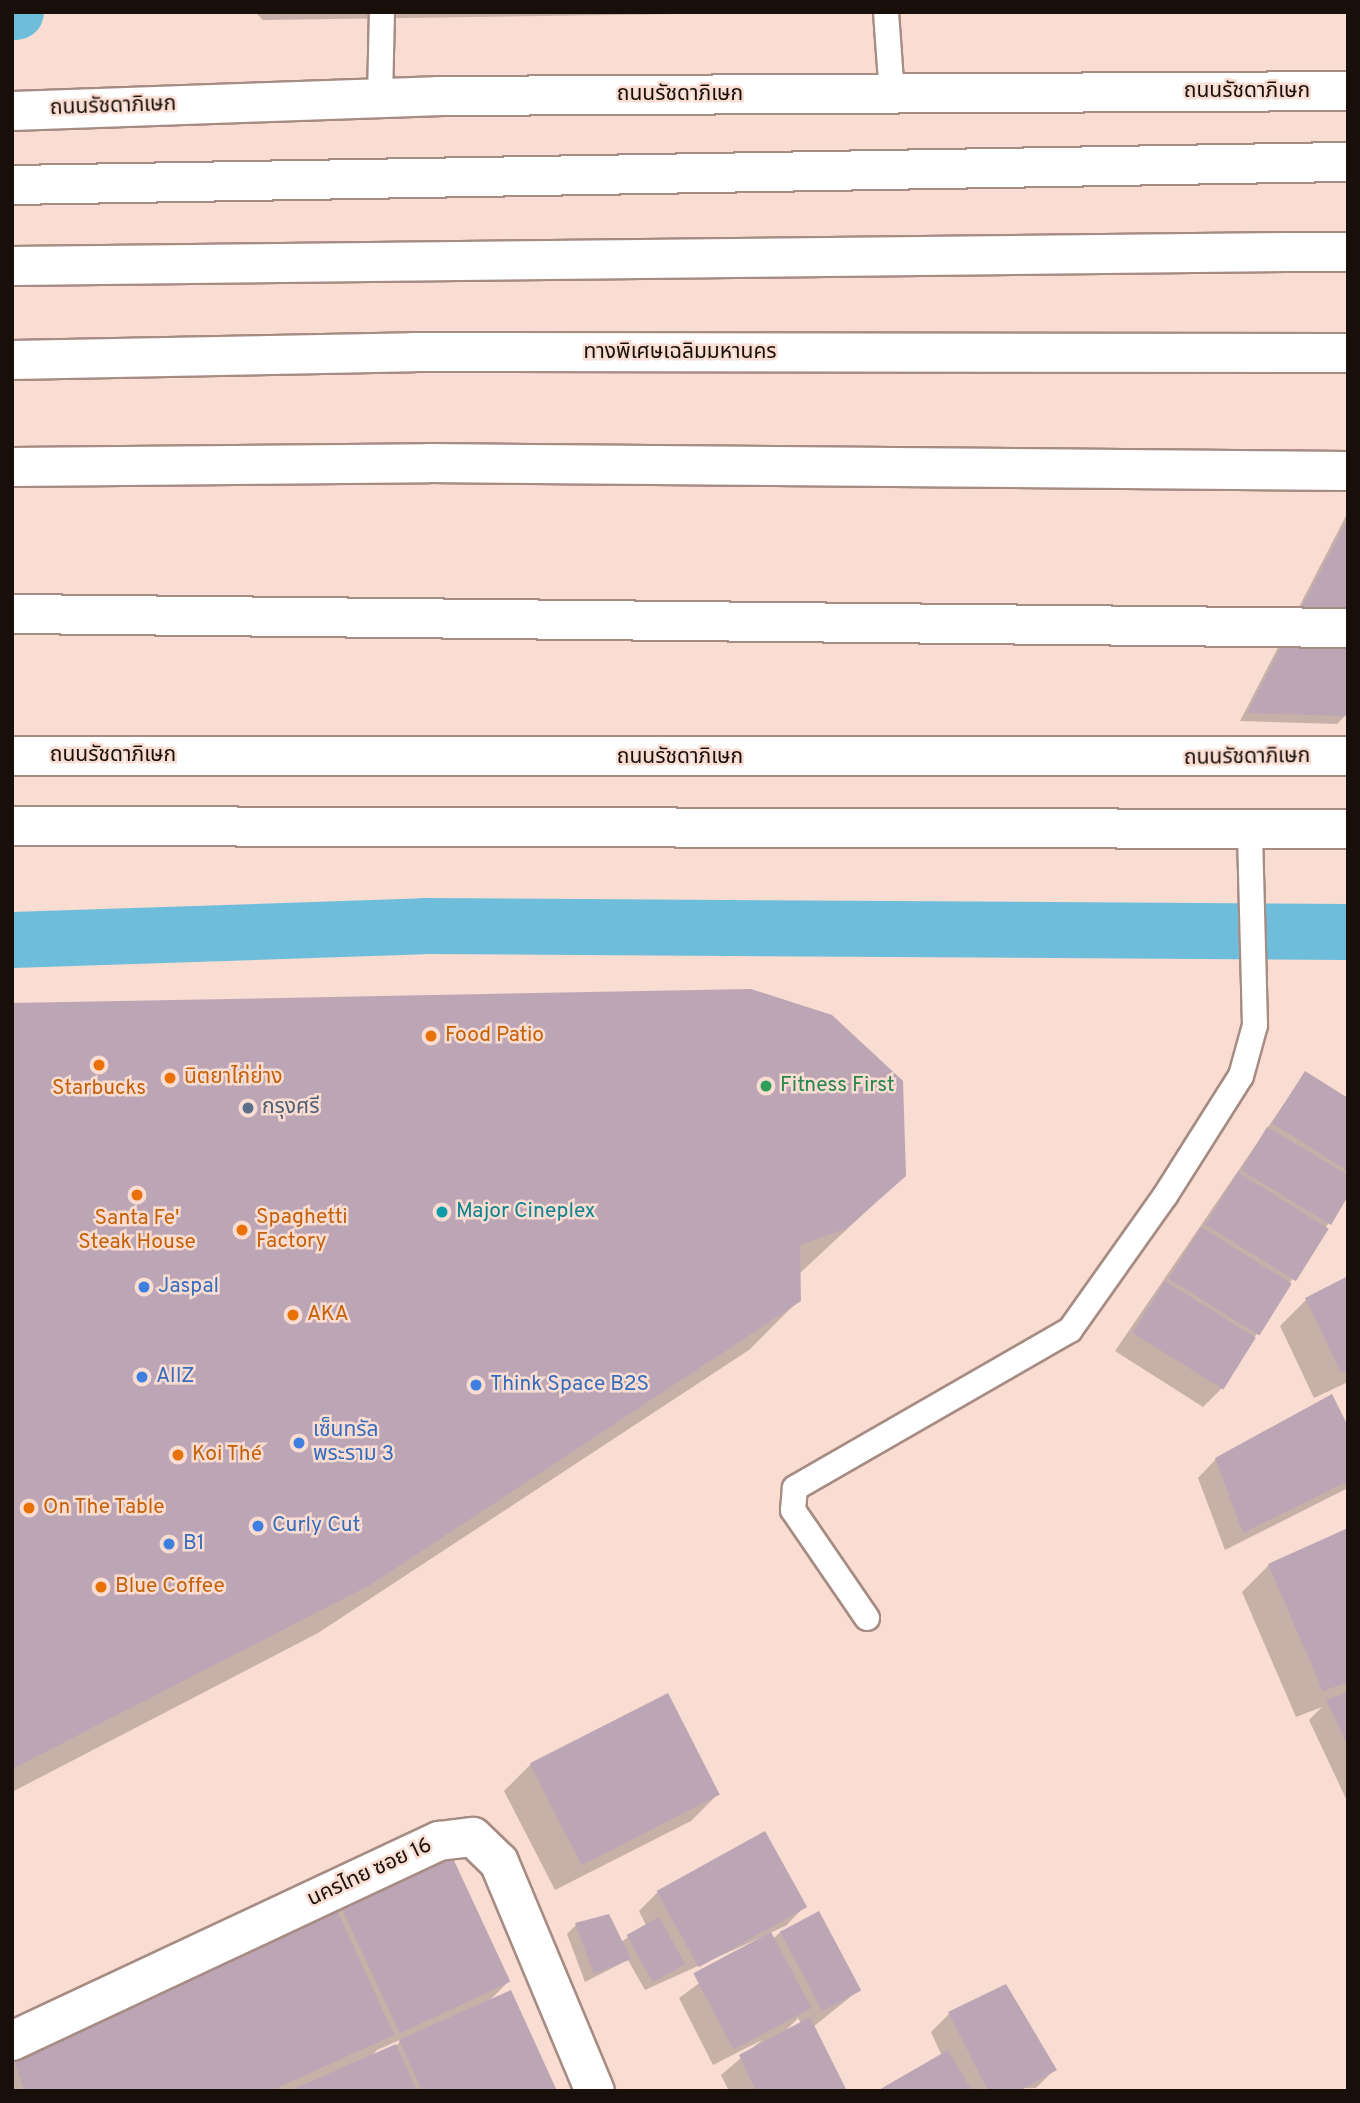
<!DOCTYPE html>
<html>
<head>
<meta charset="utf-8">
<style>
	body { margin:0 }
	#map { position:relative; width:1360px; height:2103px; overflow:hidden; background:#f9ddd2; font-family:Overpass,"Noto Sans Thai",sans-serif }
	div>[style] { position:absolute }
	.shadow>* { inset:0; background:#0003 }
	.canal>* { height:56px; margin:-28px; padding:0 28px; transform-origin:28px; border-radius:28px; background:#6ebedb }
	.building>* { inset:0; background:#bca5b5; transform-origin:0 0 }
	.roads { filter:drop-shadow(2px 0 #a68c83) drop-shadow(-2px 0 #a68c83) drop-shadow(0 2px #a68c83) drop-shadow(0 -2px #a68c83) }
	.service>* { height:24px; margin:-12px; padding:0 12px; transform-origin:12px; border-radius:12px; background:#fff }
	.minor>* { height:38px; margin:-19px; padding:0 19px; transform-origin:19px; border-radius:19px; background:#fff }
	.secondary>* { height:38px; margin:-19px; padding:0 19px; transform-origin:19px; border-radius:19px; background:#fff }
	.motorway>* { height:38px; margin:-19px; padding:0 19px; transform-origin:19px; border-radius:19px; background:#fff }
	.dots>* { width:19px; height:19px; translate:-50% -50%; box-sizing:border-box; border:4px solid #f9ddd2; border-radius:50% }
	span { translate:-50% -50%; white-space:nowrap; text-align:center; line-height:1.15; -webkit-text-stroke:5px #f9ddd2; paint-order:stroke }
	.street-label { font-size:21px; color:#180f0b }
	.food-label { font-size:21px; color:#c56008 }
	.left { translate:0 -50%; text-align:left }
	.leisure-label { font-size:21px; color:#27864d }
	.service-label { font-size:21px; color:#4e5e75 }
	.culture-label { font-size:21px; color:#0d838f }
	.shop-label { font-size:21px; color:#366cbe }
	.frame { position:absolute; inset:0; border:14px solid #180f0b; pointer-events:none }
</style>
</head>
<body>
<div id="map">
	<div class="shadow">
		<div style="clip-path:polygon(255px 12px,816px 12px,263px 20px)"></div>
		<div style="clip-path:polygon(1348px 512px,1348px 713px,1337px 724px,1240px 721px)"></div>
		<div style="clip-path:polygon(12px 1005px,904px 1176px,799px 1274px,799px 1300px,749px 1350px,318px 1633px,12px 1792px)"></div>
		<div style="clip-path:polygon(1305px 1073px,1348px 1100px,1348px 1193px,1221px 1389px,1203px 1407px,1115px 1351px)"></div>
		<div style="clip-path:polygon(1348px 1278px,1348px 1382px,1314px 1398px,1280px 1326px,1306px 1300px)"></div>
		<div style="clip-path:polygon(1348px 1430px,1348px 1488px,1225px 1550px,1198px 1478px,1216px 1459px)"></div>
		<div style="clip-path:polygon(1348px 1530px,1348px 1803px,1309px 1720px,1322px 1707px,1296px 1717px,1242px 1592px,1269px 1565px)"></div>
		<div style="clip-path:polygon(531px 1764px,718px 1794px,691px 1821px,555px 1890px,504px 1791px)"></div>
		<div style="clip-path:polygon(evenodd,764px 1833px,804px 1907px,782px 1930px,859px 1990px,813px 2027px,846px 2091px,729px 2091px,721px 2075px,762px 2040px,713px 2065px,679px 1998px,762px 1937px,645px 1990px,628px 1960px,585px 1982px,567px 1934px,576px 1925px,621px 1942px,646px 1925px,639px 1911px,658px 1892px,764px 1833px,785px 1926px,785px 1927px,773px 1939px,770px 1933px,785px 1926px,764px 1833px,798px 2018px,801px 2023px,786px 2030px,798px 2018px)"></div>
		<div style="clip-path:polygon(evenodd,340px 1904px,508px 1982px,488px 2002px,555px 2091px,12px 2091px,12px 2052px,340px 1904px,402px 2039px,396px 2046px,371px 2057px,377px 2050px,402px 2039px)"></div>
		<div style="clip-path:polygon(1005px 1986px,1055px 2069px,1036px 2088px,880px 2091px,942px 2056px,931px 2032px,949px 2014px)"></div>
	</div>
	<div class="canal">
		<div style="left:12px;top:12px;width:4px"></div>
		<div style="left:12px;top:940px;width:412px;rotate:-1.9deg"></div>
		<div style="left:424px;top:926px;width:924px;rotate:0.37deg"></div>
	</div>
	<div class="building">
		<div style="clip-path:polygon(1348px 518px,1348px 716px,1247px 713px)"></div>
		<div style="clip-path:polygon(751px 989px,832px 1015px,903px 1081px,906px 1176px,847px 1228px,800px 1245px,801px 1301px,370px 1585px,12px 1769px,12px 1003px)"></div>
		<div style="clip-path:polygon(1305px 1071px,1348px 1098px,1348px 1171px,1272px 1123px)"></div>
		<div style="clip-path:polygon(1267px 1127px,1348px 1175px,1348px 1196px,1331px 1225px,1241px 1170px)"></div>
		<div style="left:1238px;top:1172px;width:107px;height:62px;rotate:32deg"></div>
		<div style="left:1201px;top:1227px;width:107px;height:61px;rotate:32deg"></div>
		<div style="clip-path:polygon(1348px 1276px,1348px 1369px,1341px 1372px,1305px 1298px)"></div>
		<div style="left:1165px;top:1281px;width:107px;height:61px;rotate:32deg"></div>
		<div style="clip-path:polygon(1332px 1394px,1348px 1426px,1348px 1481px,1243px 1533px,1215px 1458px)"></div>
		<div style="clip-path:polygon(1348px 1528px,1348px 1682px,1323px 1691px,1268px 1564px)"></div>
		<div style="clip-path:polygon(1348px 1692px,1348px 1746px,1326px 1700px)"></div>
		<div style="left:668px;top:1693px;width:114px;height:155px;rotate:63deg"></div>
		<div style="left:765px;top:1831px;width:87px;height:124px;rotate:61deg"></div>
		<div style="left:450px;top:1852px;width:143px;height:122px;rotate:65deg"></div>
		<div style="clip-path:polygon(335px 1906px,394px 2035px,270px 2091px,24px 2091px,12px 2050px)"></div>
		<div style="left:819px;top:1911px;width:90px;height:44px;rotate:62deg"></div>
		<div style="clip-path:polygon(609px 1914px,631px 1959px,594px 1974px,575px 1923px)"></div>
		<div style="left:659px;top:1917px;width:54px;height:37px;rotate:61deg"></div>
		<div style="left:771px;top:1932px;width:86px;height:88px;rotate:62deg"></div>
		<div style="clip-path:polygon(1006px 1984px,1057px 2070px,1019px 2091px,988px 2091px,948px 2012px)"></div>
		<div style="clip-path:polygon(511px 1990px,557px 2091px,422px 2091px,399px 2040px)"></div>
		<div style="clip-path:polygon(810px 2017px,847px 2091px,756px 2091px,739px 2055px)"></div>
		<div style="clip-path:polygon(396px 2044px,417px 2091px,290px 2091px,339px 2069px)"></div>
		<div style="clip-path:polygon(948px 2050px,972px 2091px,877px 2091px)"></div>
	</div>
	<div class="roads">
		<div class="service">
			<div style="left:886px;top:12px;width:83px;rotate:85.9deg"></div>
			<div style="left:380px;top:98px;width:86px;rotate:-88.7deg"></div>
			<div style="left:867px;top:1618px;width:131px;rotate:-124.4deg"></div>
			<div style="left:793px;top:1510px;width:22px;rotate:-85deg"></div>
			<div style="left:795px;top:1488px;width:317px;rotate:-29.9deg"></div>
			<div style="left:1070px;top:1330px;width:164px;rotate:-54.7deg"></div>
			<div style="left:1165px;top:1196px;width:142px;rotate:-57.7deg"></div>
			<div style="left:1241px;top:1076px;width:53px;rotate:-74.6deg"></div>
			<div style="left:1255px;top:1025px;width:196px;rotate:-91.5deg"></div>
		</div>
		<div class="minor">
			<div style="left:12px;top:2041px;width:472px;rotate:-25.1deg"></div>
			<div style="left:439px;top:1841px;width:34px;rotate:-7deg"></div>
			<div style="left:473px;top:1837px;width:36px;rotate:44deg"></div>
			<div style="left:499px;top:1862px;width:248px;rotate:67.3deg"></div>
		</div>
		<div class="secondary">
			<div style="left:12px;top:111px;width:426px;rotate:-2deg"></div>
			<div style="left:438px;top:96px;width:910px;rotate:-0.31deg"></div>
			<div style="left:12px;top:185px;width:1336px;rotate:-0.99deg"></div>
			<div style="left:1285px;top:252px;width:63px"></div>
			<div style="left:12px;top:756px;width:1336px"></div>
			<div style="left:12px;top:826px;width:1336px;rotate:0.13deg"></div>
		</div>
		<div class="motorway">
			<div style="left:12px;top:266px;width:1273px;rotate:-0.63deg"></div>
			<div style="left:12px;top:360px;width:401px;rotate:-1.1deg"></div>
			<div style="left:413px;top:352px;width:935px;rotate:0.06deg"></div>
			<div style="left:12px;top:467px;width:417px;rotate:-0.5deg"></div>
			<div style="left:429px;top:463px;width:919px;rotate:0.5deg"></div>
			<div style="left:12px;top:614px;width:1336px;rotate:0.6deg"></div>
		</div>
	</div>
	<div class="dots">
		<div style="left:431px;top:1036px;background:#e8710a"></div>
		<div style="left:99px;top:1065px;background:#e8710a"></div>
		<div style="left:170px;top:1078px;background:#e8710a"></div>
		<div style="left:766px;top:1086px;background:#2e9e5b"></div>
		<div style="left:248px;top:1108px;background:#5c6f8a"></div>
		<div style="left:137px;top:1195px;background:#e8710a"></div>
		<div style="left:442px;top:1212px;background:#0f9aa8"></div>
		<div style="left:242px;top:1230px;background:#e8710a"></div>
		<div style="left:144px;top:1287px;background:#3f7fe0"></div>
		<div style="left:293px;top:1315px;background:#e8710a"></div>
		<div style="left:142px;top:1377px;background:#3f7fe0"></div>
		<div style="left:476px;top:1385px;background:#3f7fe0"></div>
		<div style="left:299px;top:1443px;background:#3f7fe0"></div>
		<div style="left:178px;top:1455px;background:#e8710a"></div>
		<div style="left:29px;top:1508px;background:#e8710a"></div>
		<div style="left:258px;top:1526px;background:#3f7fe0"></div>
		<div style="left:169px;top:1544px;background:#3f7fe0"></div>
		<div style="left:101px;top:1587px;background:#e8710a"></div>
	</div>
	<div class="street-label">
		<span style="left:1247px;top:92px">ถนนรัชดาภิเษก</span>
		<span style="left:680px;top:95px">ถนนรัชดาภิเษก</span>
		<span style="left:113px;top:107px;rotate:-2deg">ถนนรัชดาภิเษก</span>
		<span style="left:680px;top:353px">ทางพิเศษเฉลิมมหานคร</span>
		<span style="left:113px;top:756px">ถนนรัชดาภิเษก</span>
		<span style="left:680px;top:758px">ถนนรัชดาภิเษก</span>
		<span style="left:1247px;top:758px;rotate:-1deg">ถนนรัชดาภิเษก</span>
		<span style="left:370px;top:1873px;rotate:-25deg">นครไทย ซอย 16</span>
	</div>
	<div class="food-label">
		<span class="left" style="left:445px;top:1036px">Food Patio</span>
		<span class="left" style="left:184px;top:1078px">นิตยาไก่ย่าง</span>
		<span style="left:99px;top:1089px">Starbucks</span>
		<span class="left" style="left:256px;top:1230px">Spaghetti<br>Factory</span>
		<span style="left:137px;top:1231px">Santa Fe'<br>Steak House</span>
		<span class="left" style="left:307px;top:1315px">AKA</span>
		<span class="left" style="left:192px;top:1455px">Koi Thé</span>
		<span class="left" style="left:43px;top:1508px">On The Table</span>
		<span class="left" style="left:115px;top:1587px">Blue Coffee</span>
	</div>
	<div class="leisure-label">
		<span class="left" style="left:780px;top:1086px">Fitness First</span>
	</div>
	<div class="service-label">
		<span class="left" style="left:262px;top:1108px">กรุงศรี</span>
	</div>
	<div class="culture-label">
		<span class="left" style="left:456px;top:1212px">Major Cineplex</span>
	</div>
	<div class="shop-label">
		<span class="left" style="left:158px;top:1287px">Jaspal</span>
		<span class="left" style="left:156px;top:1377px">AIIZ</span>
		<span class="left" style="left:490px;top:1385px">Think Space B2S</span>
		<span class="left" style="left:313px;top:1443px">เซ็นทรัล<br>พระราม 3</span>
		<span class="left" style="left:272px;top:1526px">Curly Cut</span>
		<span class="left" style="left:183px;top:1544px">B1</span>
	</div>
	<div class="frame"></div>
</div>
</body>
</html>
